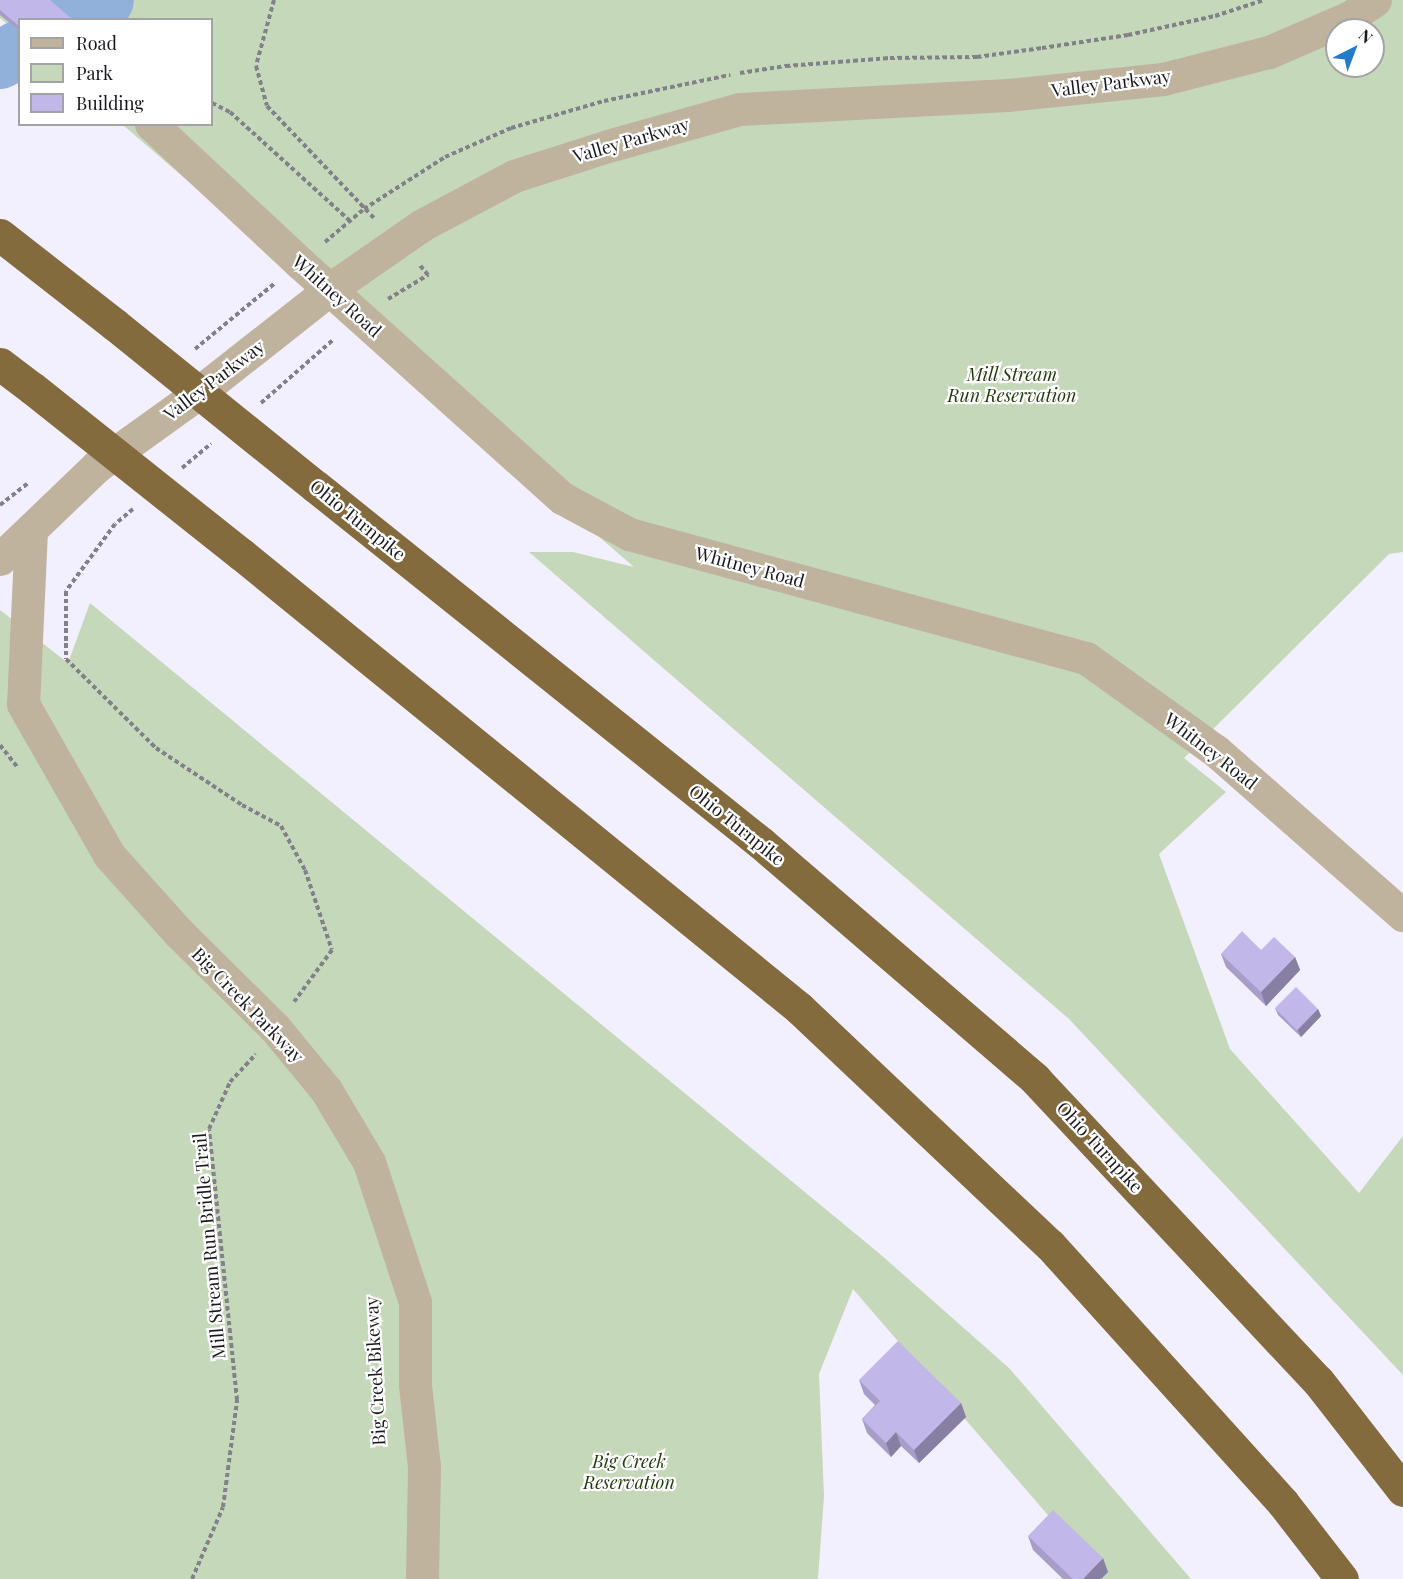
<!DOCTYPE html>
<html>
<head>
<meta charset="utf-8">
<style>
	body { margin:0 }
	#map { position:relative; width:1403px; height:1579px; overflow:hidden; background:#f2f0fe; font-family:"Playfair Display",serif }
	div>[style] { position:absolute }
	.green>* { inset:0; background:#c5d8b9 }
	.river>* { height:58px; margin:-29px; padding:0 29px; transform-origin:29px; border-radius:29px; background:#91b1db }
	.path>* { height:4px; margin-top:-2px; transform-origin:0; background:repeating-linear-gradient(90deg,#82818a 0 4.5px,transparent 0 7.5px) }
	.minor>* { height:33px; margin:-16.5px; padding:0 16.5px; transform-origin:16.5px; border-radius:16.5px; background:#bfb39e }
	.highway>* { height:33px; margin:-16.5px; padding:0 16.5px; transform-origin:16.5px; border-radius:16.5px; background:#846b3d }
	.highway-bridge>* { height:33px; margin:-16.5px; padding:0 16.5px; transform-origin:16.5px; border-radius:16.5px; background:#846b3d }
	.wall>* { inset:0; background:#a79dc8 }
	.shaded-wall>* { inset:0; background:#8880a3 }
	.building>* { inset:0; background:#c2b7e9; transform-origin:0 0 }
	span { translate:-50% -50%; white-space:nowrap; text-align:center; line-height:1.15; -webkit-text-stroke:4.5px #fff; paint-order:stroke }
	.street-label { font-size:18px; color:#19181e }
	.park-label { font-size:18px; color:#1f3a08; font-style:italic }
	.legend { position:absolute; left:18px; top:18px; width:195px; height:108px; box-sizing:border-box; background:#fff; border:2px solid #a3a3a5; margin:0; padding:8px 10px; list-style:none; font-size:18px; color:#19181e }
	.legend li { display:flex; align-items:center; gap:12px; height:30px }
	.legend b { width:30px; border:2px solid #a3a3a5 }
	.north { position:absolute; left:1325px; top:18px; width:60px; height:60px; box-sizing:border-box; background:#fff; border:2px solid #a3a3a5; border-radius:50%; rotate:42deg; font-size:16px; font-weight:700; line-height:24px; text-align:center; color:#19181e }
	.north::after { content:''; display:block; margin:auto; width:21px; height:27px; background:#247bc9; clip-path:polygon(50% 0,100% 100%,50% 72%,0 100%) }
</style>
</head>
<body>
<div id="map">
	<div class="green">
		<div style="clip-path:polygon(evenodd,0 0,1403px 0,1403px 552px,1389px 554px,1184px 758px,1226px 792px,1159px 854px,1230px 1049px,1359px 1193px,1403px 1136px,1403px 1375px,1069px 1019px,529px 552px,573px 552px,634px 567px,123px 125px,212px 124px,212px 20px,20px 20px,19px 34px,0 18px,0 0,1337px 30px,1373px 30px,1373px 66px,1337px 66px,1337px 30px)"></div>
		<div style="clip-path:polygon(90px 603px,880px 1254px,1009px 1368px,1191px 1579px,1103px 1579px,853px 1289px,819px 1374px,824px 1496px,818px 1579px,0 1579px,0 610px,68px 663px)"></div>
	</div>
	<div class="river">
		<div style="left:71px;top:20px;width:39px;rotate:-30deg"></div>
		<div style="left:0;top:60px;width:23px;rotate:-29deg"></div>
	</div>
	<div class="path">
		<div style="left:274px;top:0;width:68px;rotate:105.3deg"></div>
		<div style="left:256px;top:66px;width:41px;rotate:74.6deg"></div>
		<div style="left:267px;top:106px;width:156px;rotate:46.3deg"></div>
		<div style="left:740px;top:73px;width:47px;rotate:-8.7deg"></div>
		<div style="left:786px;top:66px;width:104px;rotate:-4.4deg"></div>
		<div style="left:890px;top:58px;width:87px;rotate:-0.7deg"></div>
		<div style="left:977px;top:57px;width:66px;rotate:-7.9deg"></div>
		<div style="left:1042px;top:48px;width:87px;rotate:-8.6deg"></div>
		<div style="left:1128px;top:35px;width:89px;rotate:-12.3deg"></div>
		<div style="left:1215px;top:16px;width:52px;rotate:-18.1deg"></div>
		<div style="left:212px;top:103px;width:20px;rotate:27deg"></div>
		<div style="left:230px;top:112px;width:161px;rotate:42.2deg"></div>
		<div style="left:325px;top:242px;width:51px;rotate:-40.2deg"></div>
		<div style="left:364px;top:209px;width:96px;rotate:-32.7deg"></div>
		<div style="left:445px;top:157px;width:72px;rotate:-23.7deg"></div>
		<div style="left:511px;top:128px;width:97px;rotate:-16.2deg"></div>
		<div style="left:604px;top:101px;width:129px;rotate:-11.7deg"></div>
		<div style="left:388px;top:299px;width:47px;rotate:-31deg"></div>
		<div style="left:428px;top:275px;width:13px;rotate:-129deg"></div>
		<div style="left:195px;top:349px;width:104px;rotate:-39.5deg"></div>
		<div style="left:261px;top:403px;width:97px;rotate:-41.2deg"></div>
		<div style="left:182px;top:468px;width:38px;rotate:-40deg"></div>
		<div style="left:0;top:505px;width:36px;rotate:-38deg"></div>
		<div style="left:133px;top:509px;width:23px;rotate:140deg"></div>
		<div style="left:115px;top:524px;width:83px;rotate:126.2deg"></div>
		<div style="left:66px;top:591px;width:68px;rotate:90deg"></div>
		<div style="left:66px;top:659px;width:127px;rotate:44.7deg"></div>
		<div style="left:156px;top:748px;width:103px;rotate:33.5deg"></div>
		<div style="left:242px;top:805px;width:44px;rotate:28.3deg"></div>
		<div style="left:281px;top:826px;width:50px;rotate:61.4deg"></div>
		<div style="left:305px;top:870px;width:84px;rotate:71.4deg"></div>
		<div style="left:332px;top:950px;width:64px;rotate:126.2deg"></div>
		<div style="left:0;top:745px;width:29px;rotate:52deg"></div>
		<div style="left:192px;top:1579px;width:78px;rotate:-66.7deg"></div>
		<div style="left:223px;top:1507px;width:108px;rotate:-82.5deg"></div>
		<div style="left:237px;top:1400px;width:272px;rotate:-95.9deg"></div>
		<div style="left:209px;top:1129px;width:51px;rotate:-65.9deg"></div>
		<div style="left:230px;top:1082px;width:38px;rotate:-47deg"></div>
	</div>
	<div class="minor">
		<div style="left:151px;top:124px;width:204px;rotate:43deg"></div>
		<div style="left:300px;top:263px;width:352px;rotate:41.9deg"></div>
		<div style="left:562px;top:498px;width:76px;rotate:28.2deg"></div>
		<div style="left:629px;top:534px;width:474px;rotate:15.2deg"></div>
		<div style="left:1086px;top:658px;width:160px;rotate:35.6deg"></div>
		<div style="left:1216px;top:751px;width:249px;rotate:41.3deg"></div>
		<div style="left:31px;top:530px;width:174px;rotate:92.6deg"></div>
		<div style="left:23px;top:704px;width:174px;rotate:60.3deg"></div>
		<div style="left:109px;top:855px;width:105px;rotate:48.1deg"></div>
		<div style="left:179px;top:933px;width:135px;rotate:44.7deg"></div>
		<div style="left:275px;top:1028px;width:80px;rotate:50.6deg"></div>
		<div style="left:326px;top:1090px;width:84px;rotate:59.2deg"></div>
		<div style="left:369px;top:1162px;width:147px;rotate:71.8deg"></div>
		<div style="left:415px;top:1302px;width:83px;rotate:90deg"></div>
		<div style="left:415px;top:1385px;width:81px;rotate:83.7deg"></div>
		<div style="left:424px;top:1466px;width:113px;rotate:91deg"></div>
		<div style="left:0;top:559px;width:134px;rotate:-43.8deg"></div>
		<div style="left:97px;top:466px;width:118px;rotate:-35.7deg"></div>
		<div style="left:193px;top:397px;width:174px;rotate:-38.2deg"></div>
		<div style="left:330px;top:289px;width:112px;rotate:-34.8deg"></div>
		<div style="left:422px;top:225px;width:104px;rotate:-28deg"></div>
		<div style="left:514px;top:176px;width:99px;rotate:-17.7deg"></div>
		<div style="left:608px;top:146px;width:137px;rotate:-15.7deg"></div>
		<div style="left:740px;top:109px;width:268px;rotate:-3deg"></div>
		<div style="left:1008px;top:95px;width:156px;rotate:-5.9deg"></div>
		<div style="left:1163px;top:79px;width:109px;rotate:-14.3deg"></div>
		<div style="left:1269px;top:52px;width:88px;rotate:-23.4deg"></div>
		<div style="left:1350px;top:17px;width:30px;rotate:-34deg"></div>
	</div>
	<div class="highway">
		<div style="left:0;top:235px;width:145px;rotate:38deg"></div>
		<div style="left:0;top:364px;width:40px;rotate:37deg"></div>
		<div style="left:315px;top:486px;width:571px;rotate:38.68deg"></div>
		<div style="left:761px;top:843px;width:362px;rotate:40.7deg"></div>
		<div style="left:1035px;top:1079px;width:414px;rotate:46.9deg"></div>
		<div style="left:1318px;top:1381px;width:138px;rotate:52.1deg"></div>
		<div style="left:241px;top:554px;width:719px;rotate:39.13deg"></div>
		<div style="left:799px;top:1008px;width:345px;rotate:43.4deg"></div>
		<div style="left:1050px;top:1245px;width:348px;rotate:47.9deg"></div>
		<div style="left:1283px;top:1503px;width:96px;rotate:52.2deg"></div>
	</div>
	<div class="highway-bridge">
		<div style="left:114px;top:324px;width:258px;rotate:38.9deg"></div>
		<div style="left:32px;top:388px;width:267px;rotate:38.5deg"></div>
	</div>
	<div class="wall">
		<div style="clip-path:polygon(0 0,20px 20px,20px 31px,0 15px)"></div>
		<div style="clip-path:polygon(1261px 950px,1295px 957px,1300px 970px,1266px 1006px,1226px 967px,1221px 954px)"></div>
		<div style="clip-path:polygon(1275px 1008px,1318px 1009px,1321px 1016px,1301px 1037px,1278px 1015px)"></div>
		<div style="clip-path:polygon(859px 1380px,961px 1403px,966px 1417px,919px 1463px,901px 1446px,891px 1457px,867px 1433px,862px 1419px,875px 1405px,864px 1394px)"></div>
		<div style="clip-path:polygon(1028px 1536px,1108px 1572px,1101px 1579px,1063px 1579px,1033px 1550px)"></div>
	</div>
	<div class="shaded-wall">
		<div style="clip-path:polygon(1295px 957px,1300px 970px,1266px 1006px,1261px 992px)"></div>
		<div style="clip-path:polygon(1318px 1009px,1321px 1016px,1301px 1037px,1298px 1030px)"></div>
		<div style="clip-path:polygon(961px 1403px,966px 1417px,919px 1463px,914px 1450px)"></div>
		<div style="clip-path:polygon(896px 1432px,901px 1446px,891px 1457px,886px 1443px)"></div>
		<div style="clip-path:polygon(1103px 1558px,1108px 1572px,1101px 1579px,1083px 1579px)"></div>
	</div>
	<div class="building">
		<div style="clip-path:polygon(0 0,50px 0,73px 20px,20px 20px,20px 27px,0 10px)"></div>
		<div style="clip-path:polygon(1242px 931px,1261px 950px,1274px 937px,1295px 957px,1261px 992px,1221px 954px)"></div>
		<div style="left:1296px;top:987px;width:31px;height:30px;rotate:45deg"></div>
		<div style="clip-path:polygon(898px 1341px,961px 1403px,914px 1450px,896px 1432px,886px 1443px,862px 1419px,880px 1401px,859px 1380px)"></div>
		<div style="clip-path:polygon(1053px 1510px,1103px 1558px,1083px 1579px,1073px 1579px,1028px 1536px)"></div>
	</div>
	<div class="street-label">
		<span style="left:1111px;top:83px;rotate:-7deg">Valley Parkway</span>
		<span style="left:631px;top:140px;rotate:-16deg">Valley Parkway</span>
		<span style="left:337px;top:296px;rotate:42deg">Whitney Road</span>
		<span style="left:214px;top:380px;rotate:-37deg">Valley Parkway</span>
		<span style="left:358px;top:520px;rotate:39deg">Ohio Turnpike</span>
		<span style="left:750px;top:567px;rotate:15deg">Whitney Road</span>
		<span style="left:1211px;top:751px;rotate:38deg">Whitney Road</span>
		<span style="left:737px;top:825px;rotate:39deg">Ohio Turnpike</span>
		<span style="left:248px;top:1005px;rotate:46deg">Big Creek Parkway</span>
		<span style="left:1100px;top:1147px;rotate:47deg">Ohio Turnpike</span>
		<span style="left:209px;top:1246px;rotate:-95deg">Mill Stream Run Bridle Trail</span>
		<span style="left:375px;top:1371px;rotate:-93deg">Big Creek Bikeway</span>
	</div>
	<div class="park-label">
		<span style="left:1012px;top:385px">Mill Stream<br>Run Reservation</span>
		<span style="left:629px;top:1472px">Big Creek<br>Reservation</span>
	</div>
	<ul class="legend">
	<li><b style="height:8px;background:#bfb39e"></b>Road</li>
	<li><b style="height:16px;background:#c5d8b9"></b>Park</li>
	<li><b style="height:16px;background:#c2b7e9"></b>Building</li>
	</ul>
	<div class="north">N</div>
</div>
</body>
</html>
